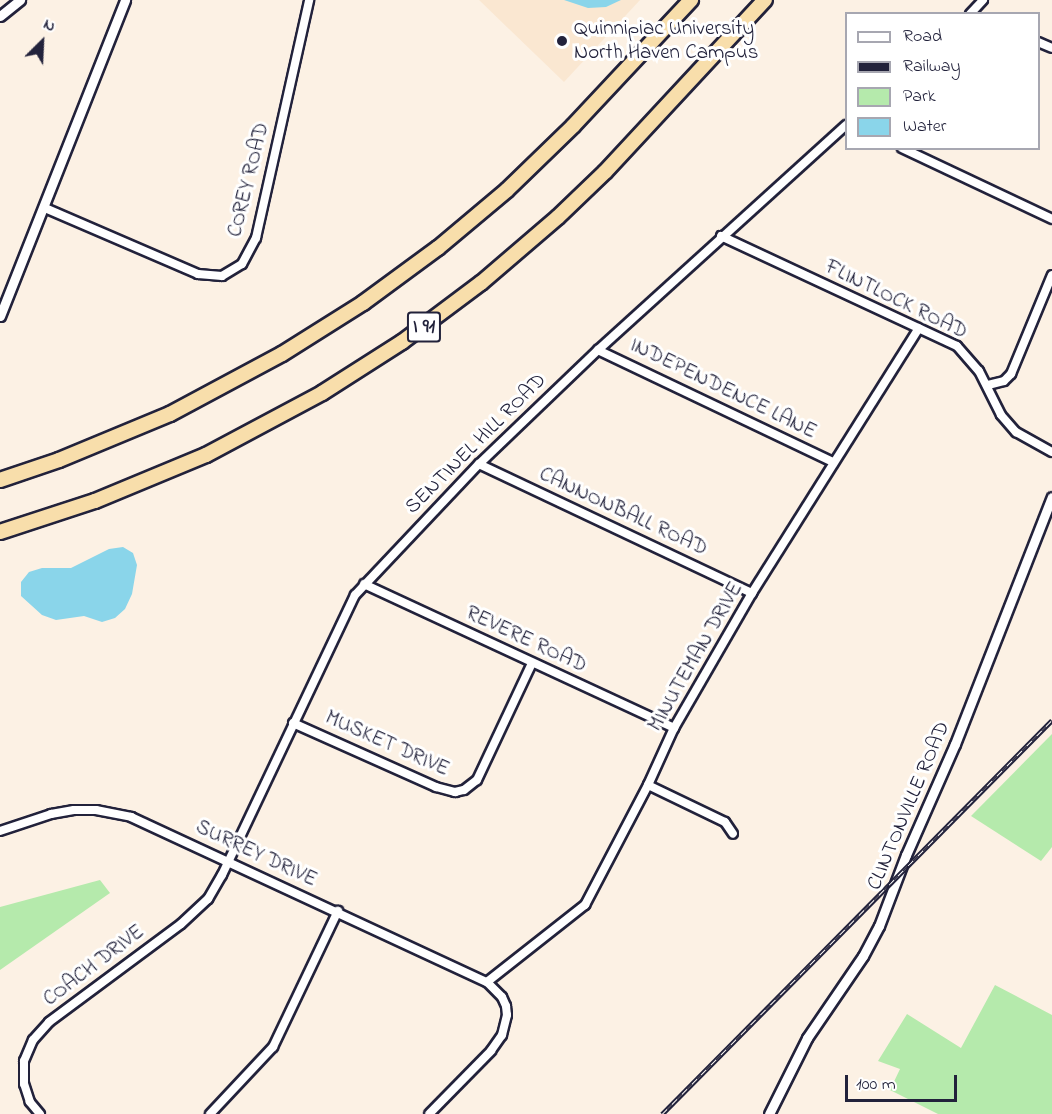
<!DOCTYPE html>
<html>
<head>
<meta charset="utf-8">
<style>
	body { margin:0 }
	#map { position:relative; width:1052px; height:1114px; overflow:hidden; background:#fcf1e4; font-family:"Indie Flower",sans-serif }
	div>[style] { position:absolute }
	.built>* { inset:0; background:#fae7d1 }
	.green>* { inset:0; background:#b5eaac }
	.water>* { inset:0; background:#8ad5ea }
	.roads { filter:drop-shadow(2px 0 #22223b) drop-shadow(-2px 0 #22223b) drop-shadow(0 2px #22223b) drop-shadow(0 -2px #22223b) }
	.minor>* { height:8px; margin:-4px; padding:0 4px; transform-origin:4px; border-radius:4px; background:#fff }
	.tertiary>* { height:9px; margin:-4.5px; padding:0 4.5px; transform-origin:4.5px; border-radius:4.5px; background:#fff }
	.motorway>* { height:14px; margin:-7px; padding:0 7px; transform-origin:7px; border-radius:7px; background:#f8deab }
	.rail>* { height:4.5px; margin-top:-2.25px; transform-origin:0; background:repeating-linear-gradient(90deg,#fff 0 7px,#22223b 0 14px); box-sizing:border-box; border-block:2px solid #22223b }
	.dots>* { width:16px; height:16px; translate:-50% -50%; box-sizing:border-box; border:3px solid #fff; border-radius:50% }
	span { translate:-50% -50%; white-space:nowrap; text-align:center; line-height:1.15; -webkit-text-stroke:6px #fff; paint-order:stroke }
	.shield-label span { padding:2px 4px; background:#fff; border:2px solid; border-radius:4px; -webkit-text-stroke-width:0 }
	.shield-label { font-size:20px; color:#22223b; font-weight:700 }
	.poi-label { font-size:21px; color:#22223b }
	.left { translate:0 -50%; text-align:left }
	.street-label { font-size:21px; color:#22223b }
	.legend { position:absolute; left:845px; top:12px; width:195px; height:138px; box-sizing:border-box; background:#fff; border:2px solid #a7a7b1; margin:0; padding:8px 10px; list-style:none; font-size:18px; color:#22223b }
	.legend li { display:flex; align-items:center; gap:12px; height:30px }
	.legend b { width:30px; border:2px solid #a7a7b1 }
	.north { position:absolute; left:12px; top:12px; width:60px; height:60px; -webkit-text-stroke:4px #fff; paint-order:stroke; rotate:24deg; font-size:16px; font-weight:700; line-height:24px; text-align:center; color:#22223b }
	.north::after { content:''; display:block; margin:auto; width:21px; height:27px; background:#22223b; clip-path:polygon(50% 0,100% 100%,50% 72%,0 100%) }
	.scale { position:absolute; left:845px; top:1075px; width:112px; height:27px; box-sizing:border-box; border:3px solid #22223b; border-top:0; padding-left:8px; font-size:18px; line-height:21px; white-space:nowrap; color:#22223b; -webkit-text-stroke:4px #fff; paint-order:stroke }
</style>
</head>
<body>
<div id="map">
	<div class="built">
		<div style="clip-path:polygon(479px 0,640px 0,564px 82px)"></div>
	</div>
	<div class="green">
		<div style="clip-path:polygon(1052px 734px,1052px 847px,1041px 861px,971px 816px)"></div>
		<div style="clip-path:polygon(100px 880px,110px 893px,0 970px,0 907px)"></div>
		<div style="clip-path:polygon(995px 985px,1052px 1015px,1052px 1114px,938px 1114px,890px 1090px,900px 1069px,878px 1061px,907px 1014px,961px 1048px)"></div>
	</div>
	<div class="water">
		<div style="clip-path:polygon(564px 0,621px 0,606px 7px,588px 8px)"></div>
		<div style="clip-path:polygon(123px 547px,133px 553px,137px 565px,132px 594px,125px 609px,115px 618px,102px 622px,84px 616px,56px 620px,42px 615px,21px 596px,21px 582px,29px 572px,42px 568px,71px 568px,109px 549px)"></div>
	</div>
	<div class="roads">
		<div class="minor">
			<div style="left:970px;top:14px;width:19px;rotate:-47deg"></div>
			<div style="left:1038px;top:42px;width:15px;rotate:23deg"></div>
			<div style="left:902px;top:148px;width:166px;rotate:25.3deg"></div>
			<div style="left:45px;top:208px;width:167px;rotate:23.3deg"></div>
			<div style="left:198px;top:274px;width:24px;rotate:5deg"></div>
			<div style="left:222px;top:276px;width:23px;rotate:-31deg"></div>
			<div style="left:242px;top:264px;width:30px;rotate:-62deg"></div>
			<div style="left:256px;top:238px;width:244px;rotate:-77.4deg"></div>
			<div style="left:721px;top:236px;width:260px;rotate:25deg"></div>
			<div style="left:957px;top:346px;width:33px;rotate:49deg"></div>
			<div style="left:979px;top:371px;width:49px;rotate:63.4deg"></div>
			<div style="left:1001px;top:415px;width:23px;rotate:49deg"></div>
			<div style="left:1016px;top:432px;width:41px;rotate:29.1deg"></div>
			<div style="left:598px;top:350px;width:260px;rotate:25.5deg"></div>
			<div style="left:988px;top:385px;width:16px;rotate:-14deg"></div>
			<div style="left:1004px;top:381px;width:10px;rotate:-45deg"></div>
			<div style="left:1011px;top:374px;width:107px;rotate:-67.5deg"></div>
			<div style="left:479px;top:464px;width:302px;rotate:25.3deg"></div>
			<div style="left:364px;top:584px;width:342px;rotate:24.9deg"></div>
			<div style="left:293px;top:723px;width:157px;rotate:24.1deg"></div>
			<div style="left:436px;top:787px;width:20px;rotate:15deg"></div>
			<div style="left:455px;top:792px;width:9px;rotate:-13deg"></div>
			<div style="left:464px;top:790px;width:16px;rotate:-38deg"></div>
			<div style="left:477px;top:780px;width:129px;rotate:-64.8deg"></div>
			<div style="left:648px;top:785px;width:85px;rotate:25.7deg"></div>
			<div style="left:725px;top:822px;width:14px;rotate:56deg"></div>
			<div style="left:0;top:831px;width:54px;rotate:-18.4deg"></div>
			<div style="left:51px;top:814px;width:23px;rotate:-10deg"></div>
			<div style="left:74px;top:810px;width:22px"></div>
			<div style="left:96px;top:810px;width:36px;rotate:11deg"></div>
			<div style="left:131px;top:817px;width:392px;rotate:24.9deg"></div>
			<div style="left:487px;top:982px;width:21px;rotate:45deg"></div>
			<div style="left:502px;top:997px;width:10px;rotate:66deg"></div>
			<div style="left:506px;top:1006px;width:9px;rotate:84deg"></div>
			<div style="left:507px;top:1015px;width:21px;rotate:104deg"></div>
			<div style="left:502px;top:1035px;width:19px;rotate:125deg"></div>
			<div style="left:491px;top:1051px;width:88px;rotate:134.5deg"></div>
			<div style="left:487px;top:982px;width:125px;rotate:-38.2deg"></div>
			<div style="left:585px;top:905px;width:136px;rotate:-62.3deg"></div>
			<div style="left:648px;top:785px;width:63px;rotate:-65.5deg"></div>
			<div style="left:674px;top:728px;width:156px;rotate:-60deg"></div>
			<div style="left:752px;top:593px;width:313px;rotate:-57.8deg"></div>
			<div style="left:40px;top:1114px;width:16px;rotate:-130deg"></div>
			<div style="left:30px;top:1102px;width:19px;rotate:-108deg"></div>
			<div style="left:24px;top:1084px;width:23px;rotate:-90deg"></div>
			<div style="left:24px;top:1061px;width:23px;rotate:-67deg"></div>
			<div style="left:33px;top:1040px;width:24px;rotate:-48deg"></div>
			<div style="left:49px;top:1022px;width:164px;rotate:-36.6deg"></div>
			<div style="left:181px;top:924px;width:37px;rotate:-43deg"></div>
			<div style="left:208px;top:899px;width:28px;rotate:-60deg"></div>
			<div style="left:222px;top:875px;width:310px;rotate:-64.6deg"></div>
			<div style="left:355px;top:595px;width:180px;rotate:-46.6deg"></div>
			<div style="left:479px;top:464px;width:165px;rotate:-43.8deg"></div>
			<div style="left:598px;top:350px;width:335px;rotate:-42.2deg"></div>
			<div style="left:210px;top:1114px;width:92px;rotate:-46.8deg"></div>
			<div style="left:273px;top:1047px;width:151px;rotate:-64.5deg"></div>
		</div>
		<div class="tertiary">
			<div style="left:0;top:16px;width:26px;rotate:-39deg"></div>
			<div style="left:0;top:316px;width:340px;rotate:-68.4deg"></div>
			<div style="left:769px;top:1114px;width:85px;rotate:-63.4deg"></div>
			<div style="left:807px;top:1038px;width:99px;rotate:-55.7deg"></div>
			<div style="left:863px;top:956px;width:34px;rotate:-62deg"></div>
			<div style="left:879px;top:926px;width:76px;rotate:-69.2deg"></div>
			<div style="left:906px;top:855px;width:121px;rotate:-66.2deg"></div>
			<div style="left:955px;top:744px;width:265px;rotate:-68.6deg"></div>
		</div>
		<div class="motorway">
			<div style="left:0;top:480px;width:62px;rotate:-18.7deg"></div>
			<div style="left:59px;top:460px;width:120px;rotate:-22.5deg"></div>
			<div style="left:170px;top:414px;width:127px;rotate:-28.2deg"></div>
			<div style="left:282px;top:354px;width:96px;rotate:-32.2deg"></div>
			<div style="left:363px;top:303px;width:93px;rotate:-36.3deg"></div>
			<div style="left:438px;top:248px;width:90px;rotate:-40deg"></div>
			<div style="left:507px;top:190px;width:92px;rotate:-44.1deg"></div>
			<div style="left:573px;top:126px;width:173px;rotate:-46.9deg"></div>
			<div style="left:0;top:532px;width:100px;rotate:-18.1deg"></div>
			<div style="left:95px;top:501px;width:120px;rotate:-22.5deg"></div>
			<div style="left:206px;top:455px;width:132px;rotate:-28.1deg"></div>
			<div style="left:322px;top:393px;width:95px;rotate:-32.5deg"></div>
			<div style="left:402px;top:342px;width:99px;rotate:-36.8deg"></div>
			<div style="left:481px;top:283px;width:101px;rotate:-40.6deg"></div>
			<div style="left:558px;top:217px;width:65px;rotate:-43.8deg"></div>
			<div style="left:605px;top:172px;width:235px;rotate:-47.1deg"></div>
		</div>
	</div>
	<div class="rail">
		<div style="left:662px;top:1114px;width:554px;rotate:-45.29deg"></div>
	</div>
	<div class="dots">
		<div style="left:562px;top:41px;background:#22223b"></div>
	</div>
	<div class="shield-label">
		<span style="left:424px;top:327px">I 91</span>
	</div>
	<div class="poi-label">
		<span class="left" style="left:574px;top:41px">Quinnipiac University<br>North Haven Campus</span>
	</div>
	<div class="street-label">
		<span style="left:249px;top:180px;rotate:-76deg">COREY ROAD</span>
		<span style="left:896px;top:300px;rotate:26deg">FLINTLOCK ROAD</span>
		<span style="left:723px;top:389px;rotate:26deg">INDEPENDENCE LANE</span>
		<span style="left:476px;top:444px;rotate:-45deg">SENTINEL HILL ROAD</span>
		<span style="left:623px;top:512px;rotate:25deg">CANNONBALL ROAD</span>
		<span style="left:526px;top:640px;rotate:25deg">REVERE ROAD</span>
		<span style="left:696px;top:657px;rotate:-60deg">MINUTEMAN DRIVE</span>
		<span style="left:387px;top:744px;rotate:24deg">MUSKET DRIVE</span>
		<span style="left:909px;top:806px;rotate:-67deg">CLINTONVILLE ROAD</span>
		<span style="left:256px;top:854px;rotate:25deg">SURREY DRIVE</span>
		<span style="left:94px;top:966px;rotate:-37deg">COACH DRIVE</span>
	</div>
	<ul class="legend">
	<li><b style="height:8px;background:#fff"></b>Road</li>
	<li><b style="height:8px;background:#22223b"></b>Railway</li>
	<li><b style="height:16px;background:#b5eaac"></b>Park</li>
	<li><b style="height:16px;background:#8ad5ea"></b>Water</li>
	</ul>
	<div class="north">N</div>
	<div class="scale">100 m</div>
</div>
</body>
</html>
